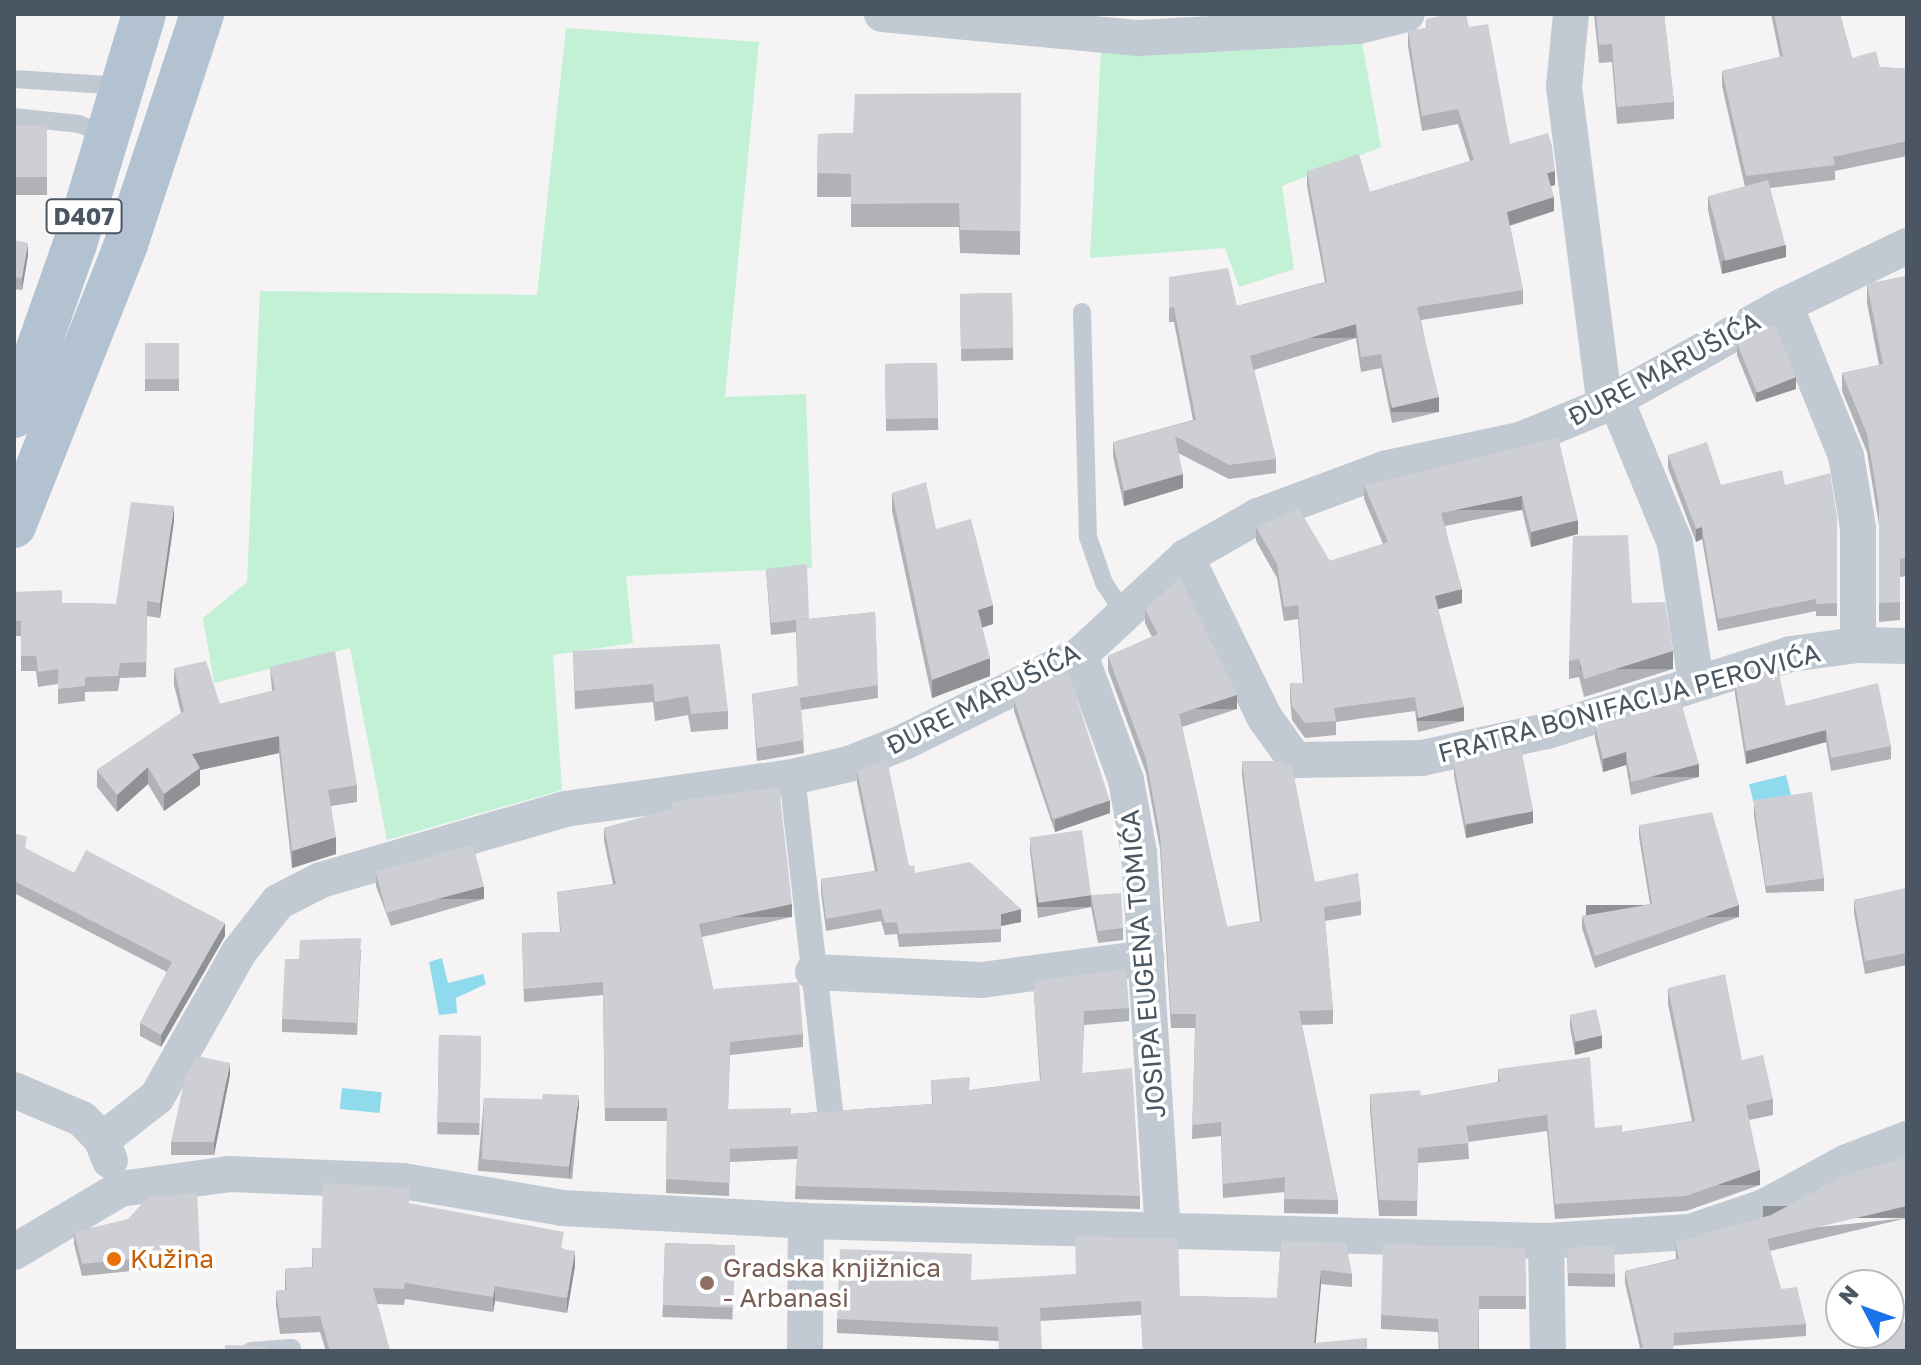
<!DOCTYPE html>
<html>
<head>
<meta charset="utf-8">
<style>
	body { margin:0 }
	#map { position:relative; width:1921px; height:1365px; overflow:hidden; background:#f5f3f3; font-family:"Golos Text",sans-serif }
	div>[style] { position:absolute }
	.green>* { inset:0; background:#c3f1d5 }
	.water>* { inset:0; background:#90daee; transform-origin:0 0 }
	.service>* { height:18px; margin:-9px; padding:0 9px; transform-origin:9px; border-radius:9px; background:#c1cad2 }
	.pedestrian>* { height:26px; margin:-13px; padding:0 13px; transform-origin:13px; border-radius:13px; background:#c1cad2 }
	.minor>* { height:36px; margin:-18px; padding:0 18px; transform-origin:18px; border-radius:18px; background:#c1cad2 }
	.primary>* { height:44px; margin:-22px; padding:0 22px; transform-origin:22px; border-radius:22px; background:#b3c2d1 }
	.wall>* { inset:0; background:#b0b2b7; transform-origin:0 0 }
	.shaded-wall>* { inset:0; background:#909195; transform-origin:0 0 }
	.building>* { inset:0; background:#cdcfd5; transform-origin:0 0 }
	.dots>* { width:22px; height:22px; translate:-50% -50%; box-sizing:border-box; border:4px solid #fff; border-radius:50% }
	span { translate:-50% -50%; white-space:nowrap; text-align:center; line-height:1.15; -webkit-text-stroke:7px #fff; paint-order:stroke }
	.shield-label span { padding:2px 6px; background:#fff; border:2px solid; border-radius:6px; -webkit-text-stroke-width:0 }
	.shield-label { font-size:24px; color:#4a5661; font-weight:700 }
	.street-label { font-size:26px; color:#4a5661 }
	.food-label { font-size:26px; color:#c56008 }
	.left { translate:0 -50%; text-align:left }
	.education-label { font-size:26px; color:#785e54 }
	.frame { position:absolute; inset:0; border:16px solid #4a5661; pointer-events:none }
	.north { position:absolute; left:1825px; top:1269px; width:80px; height:80px; box-sizing:border-box; background:#fff; border:2px solid #b7bbc0; border-radius:50%; rotate:311deg; font-size:22px; font-weight:700; line-height:32px; text-align:center; color:#4a5661 }
	.north::after { content:''; display:block; margin:auto; width:28px; height:36px; background:#1a73e8; clip-path:polygon(50% 0,100% 100%,50% 72%,0 100%) }
</style>
</head>
<body>
<div id="map">
	<div class="green">
		<div style="clip-path:polygon(1359px 26px,1381px 147px,1282px 186px,1294px 269px,1239px 287px,1225px 248px,1090px 258px,1101px 52px)"></div>
		<div style="clip-path:polygon(566px 28px,759px 42px,725px 397px,806px 394px,812px 568px,626px 576px,633px 643px,553px 655px,562px 790px,387px 840px,350px 648px,214px 683px,203px 618px,247px 582px,260px 291px,537px 295px)"></div>
	</div>
	<div class="water">
		<div style="left:1786px;top:775px;width:25px;height:38px;rotate:76deg"></div>
		<div style="clip-path:polygon(442px 958px,448px 983px,483px 974px,486px 984px,456px 998px,457px 1013px,439px 1015px,429px 962px)"></div>
		<div style="left:342px;top:1088px;width:40px;height:21px;rotate:6deg"></div>
	</div>
	<div class="service">
		<div style="left:14px;top:79px;width:110px;rotate:3.6deg"></div>
		<div style="left:14px;top:117px;width:65px;rotate:6.1deg"></div>
		<div style="left:79px;top:124px;width:32px;rotate:22deg"></div>
		<div style="left:1082px;top:312px;width:225px;rotate:88.5deg"></div>
		<div style="left:1088px;top:537px;width:49px;rotate:70.8deg"></div>
		<div style="left:1104px;top:583px;width:37px;rotate:56deg"></div>
		<div style="left:251px;top:1351px;width:41px;rotate:-4.2deg"></div>
	</div>
	<div class="pedestrian">
		<div style="left:792px;top:777px;width:335px;rotate:83.5deg"></div>
	</div>
	<div class="minor">
		<div style="left:882px;top:14px;width:257px;rotate:5.4deg"></div>
		<div style="left:1138px;top:38px;width:221px;rotate:-3.1deg"></div>
		<div style="left:1359px;top:26px;width:49px;rotate:-14deg"></div>
		<div style="left:1571px;top:14px;width:73px;rotate:95.5deg"></div>
		<div style="left:1564px;top:87px;width:321px;rotate:82.7deg"></div>
		<div style="left:1785px;top:305px;width:163px;rotate:68deg"></div>
		<div style="left:1846px;top:456px;width:73px;rotate:80.5deg"></div>
		<div style="left:1858px;top:528px;width:117px;rotate:90deg"></div>
		<div style="left:1616px;top:400px;width:155px;rotate:67.6deg"></div>
		<div style="left:1675px;top:543px;width:141px;rotate:81.4deg"></div>
		<div style="left:1186px;top:557px;width:179px;rotate:63.9deg"></div>
		<div style="left:1265px;top:718px;width:52px;rotate:54.5deg"></div>
		<div style="left:1295px;top:760px;width:127px;rotate:-0.9deg"></div>
		<div style="left:1422px;top:758px;width:128px;rotate:-12.2deg"></div>
		<div style="left:1547px;top:731px;width:256px;rotate:-17.5deg"></div>
		<div style="left:1791px;top:654px;width:68px;rotate:-7.7deg"></div>
		<div style="left:1858px;top:645px;width:49px;rotate:1.2deg"></div>
		<div style="left:1080px;top:655px;width:133px;rotate:69.8deg"></div>
		<div style="left:1126px;top:780px;width:74px;rotate:79.9deg"></div>
		<div style="left:1139px;top:853px;width:381px;rotate:86.4deg"></div>
		<div style="left:813px;top:972px;width:169px;rotate:2.7deg"></div>
		<div style="left:982px;top:980px;width:166px;rotate:-7.6deg"></div>
		<div style="left:14px;top:1090px;width:74px;rotate:23.1deg"></div>
		<div style="left:82px;top:1119px;width:29px;rotate:46deg"></div>
		<div style="left:102px;top:1140px;width:22px;rotate:69deg"></div>
		<div style="left:102px;top:1140px;width:70px;rotate:-38deg"></div>
		<div style="left:157px;top:1097px;width:167px;rotate:-60.5deg"></div>
		<div style="left:239px;top:952px;width:63px;rotate:-52deg"></div>
		<div style="left:278px;top:902px;width:48px;rotate:-27.1deg"></div>
		<div style="left:321px;top:880px;width:254px;rotate:-16.2deg"></div>
		<div style="left:565px;top:809px;width:229px;rotate:-8deg"></div>
		<div style="left:792px;top:777px;width:58px;rotate:-12.8deg"></div>
		<div style="left:849px;top:764px;width:59px;rotate:-21.8deg"></div>
		<div style="left:904px;top:742px;width:196px;rotate:-26.3deg"></div>
		<div style="left:1080px;top:655px;width:144px;rotate:-42.8deg"></div>
		<div style="left:1186px;top:557px;width:83px;rotate:-29.7deg"></div>
		<div style="left:1258px;top:516px;width:138px;rotate:-20.4deg"></div>
		<div style="left:1387px;top:468px;width:136px;rotate:-11.9deg"></div>
		<div style="left:1520px;top:440px;width:92px;rotate:-22.4deg"></div>
		<div style="left:1605px;top:405px;width:206px;rotate:-29.1deg"></div>
		<div style="left:1785px;top:305px;width:136px;rotate:-25.8deg"></div>
		<div style="left:1546px;top:1241px;width:110px;rotate:89deg"></div>
		<div style="left:14px;top:1252px;width:123px;rotate:-30.7deg"></div>
		<div style="left:120px;top:1189px;width:110px;rotate:-7.8deg"></div>
		<div style="left:229px;top:1174px;width:174px;rotate:2.3deg"></div>
		<div style="left:403px;top:1181px;width:161px;rotate:9.6deg"></div>
		<div style="left:562px;top:1208px;width:244px;rotate:3deg"></div>
		<div style="left:806px;top:1221px;width:740px;rotate:1.55deg"></div>
		<div style="left:1546px;top:1241px;width:144px;rotate:-3.6deg"></div>
		<div style="left:1690px;top:1232px;width:78px;rotate:-18.7deg"></div>
		<div style="left:1764px;top:1207px;width:94px;rotate:-28.5deg"></div>
		<div style="left:1847px;top:1162px;width:64px;rotate:-21deg"></div>
		<div style="left:805px;top:1351px;width:130px;rotate:-89.6deg"></div>
	</div>
	<div class="primary">
		<div style="left:14px;top:416px;width:182px;rotate:-70.5deg"></div>
		<div style="left:75px;top:244px;width:240px;rotate:-73.3deg"></div>
		<div style="left:14px;top:526px;width:303px;rotate:-68.3deg"></div>
		<div style="left:126px;top:244px;width:242px;rotate:-71.7deg"></div>
	</div>
	<div class="wall">
		<div style="clip-path:polygon(1594px 14px,1664px 14px,1674px 102px,1674px 119px,1617px 124px,1612px 62px,1599px 63px)"></div>
		<div style="clip-path:polygon(1771px 14px,1840px 14px,1852px 58px,1880px 67px,1907px 69px,1907px 156px,1835px 171px,1835px 180px,1770px 188px,1786px 257px,1722px 274px,1708px 210px,1708px 197px,1745px 187px,1722px 86px,1722px 71px,1780px 57px)"></div>
		<div style="clip-path:polygon(1426px 19px,1469px 27px,1510px 144px,1555px 185px,1551px 186px,1554px 211px,1510px 226px,1523px 290px,1523px 304px,1421px 320px,1439px 412px,1392px 423px,1381px 368px,1361px 372px,1356px 338px,1254px 370px,1276px 459px,1276px 473px,1229px 479px,1178px 453px,1183px 488px,1124px 506px,1113px 456px,1113px 442px,1193px 420px,1174px 322px,1169px 322px,1169px 277px,1237px 306px,1325px 282px,1307px 186px,1307px 171px,1370px 192px,1470px 161px,1458px 124px,1422px 131px,1408px 46px,1408px 31px,1426px 28px)"></div>
		<div style="clip-path:polygon(1021px 93px,1020px 255px,960px 253px,959px 227px,851px 227px,851px 197px,817px 197px,818px 134px,853px 133px)"></div>
		<div style="left:14px;top:125px;width:33px;height:70px"></div>
		<div style="clip-path:polygon(14px 240px,28px 255px,22px 290px,14px 289px)"></div>
		<div style="clip-path:polygon(1907px 276px,1907px 576px,1900px 577px,1900px 620px,1879px 622px,1879px 525px,1867px 452px,1842px 391px,1842px 373px,1879px 365px,1867px 303px,1867px 284px)"></div>
		<div style="left:1012px;top:293px;width:67px;height:52px;rotate:89deg"></div>
		<div style="left:145px;top:343px;width:34px;height:48px"></div>
		<div style="clip-path:polygon(1737px 343px,1796px 389px,1756px 402px,1737px 355px)"></div>
		<div style="left:937px;top:363px;width:67px;height:52px;rotate:89deg"></div>
		<div style="clip-path:polygon(1558px 437px,1578px 534px,1531px 547px,1522px 510px,1445px 526px,1462px 603px,1438px 609px,1464px 721px,1418px 732px,1415px 711px,1336px 722px,1336px 735px,1305px 738px,1292px 720px,1290px 698px,1290px 683px,1303px 683px,1298px 619px,1284px 621px,1277px 578px,1256px 541px,1256px 527px,1330px 561px,1383px 544px,1364px 499px,1364px 485px)"></div>
		<div style="clip-path:polygon(1668px 455px,1721px 485px,1785px 485px,1837px 517px,1837px 616px,1816px 616px,1816px 611px,1718px 631px,1702px 539px,1696px 542px,1668px 468px)"></div>
		<div style="clip-path:polygon(892px 493px,936px 529px,993px 624px,982px 627px,990px 676px,932px 698px,892px 511px)"></div>
		<div style="clip-path:polygon(174px 521px,160px 618px,147px 616px,146px 677px,120px 678px,118px 691px,85px 692px,85px 701px,58px 704px,58px 684px,38px 687px,36px 671px,21px 671px,21px 636px,14px 636px,14px 592px,62px 603px,116px 604px)"></div>
		<div style="clip-path:polygon(766px 569px,809px 619px,875px 612px,878px 698px,801px 710px,804px 753px,757px 761px,752px 694px,798px 686px,796px 632px,771px 635px)"></div>
		<div style="clip-path:polygon(1632px 603px,1673px 669px,1584px 697px,1579px 677px,1569px 679px,1569px 661px)"></div>
		<div style="clip-path:polygon(1145px 609px,1237px 709px,1182px 727px,1227px 927px,1260px 921px,1242px 775px,1242px 761px,1315px 882px,1361px 901px,1361px 915px,1325px 921px,1333px 1010px,1333px 1024px,1302px 1025px,1338px 1200px,1338px 1214px,1284px 1213px,1284px 1192px,1223px 1198px,1221px 1136px,1192px 1139px,1195px 1028px,1171px 1028px,1160px 849px,1146px 773px,1108px 670px,1108px 656px,1152px 637px,1145px 623px)"></div>
		<div style="clip-path:polygon(573px 651px,728px 711px,728px 729px,691px 732px,688px 715px,655px 721px,653px 702px,575px 709px)"></div>
		<div style="clip-path:polygon(270px 667px,357px 785px,357px 802px,331px 806px,336px 854px,292px 868px,279px 753px,200px 770px,200px 785px,164px 811px,148px 784px,117px 812px,97px 787px,97px 770px,181px 713px,174px 685px,174px 668px,220px 704px,272px 691px)"></div>
		<div style="clip-path:polygon(1735px 681px,1786px 706px,1891px 746px,1891px 759px,1831px 771px,1826px 742px,1746px 764px,1735px 694px)"></div>
		<div style="clip-path:polygon(1014px 699px,1110px 813px,1055px 832px,1014px 711px)"></div>
		<div style="clip-path:polygon(1595px 726px,1699px 777px,1631px 795px,1626px 765px,1603px 772px,1595px 738px)"></div>
		<div style="clip-path:polygon(1454px 764px,1533px 823px,1466px 838px,1454px 776px)"></div>
		<div style="clip-path:polygon(857px 771px,909px 866px,915px 873px,1021px 922px,1001px 926px,1001px 942px,899px 947px,897px 934px,885px 935px,881px 921px,826px 931px,821px 892px,821px 879px,875px 871px,857px 783px)"></div>
		<div style="clip-path:polygon(670px 802px,792px 917px,702px 937px,713px 989px,803px 1034px,803px 1047px,730px 1055px,728px 1109px,791px 1114px,932px 1104px,931px 1080px,970px 1090px,1040px 1081px,1033px 981px,1129px 1008px,1129px 1021px,1084px 1025px,1082px 1073px,1140px 1196px,1140px 1209px,795px 1199px,797px 1159px,730px 1162px,729px 1196px,666px 1193px,667px 1121px,605px 1121px,603px 995px,524px 1002px,522px 933px,560px 932px,557px 892px,613px 884px,604px 841px,604px 828px,670px 810px)"></div>
		<div style="clip-path:polygon(1754px 803px,1824px 878px,1824px 891px,1766px 893px,1754px 816px)"></div>
		<div style="clip-path:polygon(1639px 825px,1739px 917px,1595px 968px,1582px 928px,1582px 916px,1650px 904px,1639px 837px)"></div>
		<div style="clip-path:polygon(14px 833px,27px 850px,74px 873px,225px 936px,161px 1047px,140px 1036px,140px 1023px,167px 972px,16px 894px)"></div>
		<div style="clip-path:polygon(1030px 839px,1091px 895px,1123px 928px,1123px 940px,1098px 943px,1091px 907px,1038px 918px,1030px 851px)"></div>
		<div style="clip-path:polygon(376px 873px,484px 899px,391px 926px,376px 886px)"></div>
		<div style="clip-path:polygon(1907px 888px,1907px 965px,1865px 974px,1854px 913px,1854px 900px)"></div>
		<div style="clip-path:polygon(361px 950px,357px 1035px,282px 1032px,282px 1019px,299px 959px)"></div>
		<div style="clip-path:polygon(1668px 988px,1742px 1060px,1773px 1099px,1773px 1115px,1749px 1120px,1760px 1185px,1686px 1211px,1555px 1219px,1547px 1131px,1468px 1142px,1469px 1159px,1418px 1163px,1417px 1216px,1379px 1216px,1370px 1110px,1370px 1094px,1421px 1096px,1498px 1082px,1498px 1069px,1595px 1128px,1622px 1132px,1692px 1121px,1668px 1004px)"></div>
		<div style="clip-path:polygon(1570px 1015px,1602px 1048px,1575px 1055px,1570px 1027px)"></div>
		<div style="left:481px;top:1036px;width:99px;height:42px;rotate:91deg"></div>
		<div style="clip-path:polygon(230px 1075px,214px 1155px,171px 1155px,171px 1142px)"></div>
		<div style="left:484px;top:1098px;width:95px;height:73px;rotate:5deg"></div>
		<div style="clip-path:polygon(410px 1204px,564px 1249px,575px 1266px,567px 1313px,495px 1301px,493px 1312px,405px 1299px,404px 1305px,377px 1304px,390px 1351px,326px 1351px,320px 1332px,280px 1334px,276px 1306px,276px 1291px,285px 1290px,285px 1269px,312px 1267px,312px 1248px,321px 1248px)"></div>
		<div style="clip-path:polygon(1907px 1218px,1770px 1251px,1781px 1289px,1806px 1324px,1806px 1336px,1640px 1348px,1625px 1283px,1625px 1271px,1676px 1259px,1675px 1242px)"></div>
		<div style="clip-path:polygon(74px 1232px,200px 1252px,200px 1264px,82px 1276px,74px 1244px)"></div>
		<div style="clip-path:polygon(1281px 1241px,1352px 1274px,1352px 1287px,1321px 1284px,1315px 1343px,1367px 1351px,1143px 1351px,1141px 1315px,1040px 1321px,998px 1341px,837px 1333px,837px 1319px,1180px 1296px,1277px 1298px)"></div>
		<div style="left:665px;top:1243px;width:70px;height:74px;rotate:2deg"></div>
		<div style="clip-path:polygon(1525px 1248px,1526px 1309px,1479px 1309px,1479px 1351px,1439px 1351px,1438px 1332px,1381px 1329px,1381px 1315px)"></div>
		<div style="clip-path:polygon(1567px 1248px,1615px 1274px,1615px 1287px,1568px 1286px)"></div>
	</div>
	<div class="shaded-wall">
		<div style="clip-path:polygon(1555px 171px,1555px 185px,1547px 187px,1547px 173px)"></div>
		<div style="clip-path:polygon(1554px 197px,1554px 211px,1507px 226px,1507px 212px)"></div>
		<div style="clip-path:polygon(28px 243px,28px 255px,22px 290px,22px 278px)"></div>
		<div style="clip-path:polygon(1786px 245px,1786px 257px,1722px 274px,1722px 261px)"></div>
		<div style="left:1356px;top:324px;width:14px;height:111px;rotate:90deg"></div>
		<div style="clip-path:polygon(1796px 377px,1796px 389px,1756px 402px,1756px 389px)"></div>
		<div style="left:1439px;top:397px;width:15px;height:48px;rotate:90deg"></div>
		<div style="clip-path:polygon(1183px 474px,1183px 488px,1124px 506px,1124px 491px)"></div>
		<div style="left:1522px;top:496px;width:14px;height:83px;rotate:90deg"></div>
		<div style="clip-path:polygon(174px 506px,174px 521px,160px 618px,160px 603px)"></div>
		<div style="clip-path:polygon(1578px 520px,1578px 534px,1531px 547px,1531px 532px)"></div>
		<div style="clip-path:polygon(1702px 527px,1702px 539px,1696px 542px,1696px 529px)"></div>
		<div style="clip-path:polygon(1462px 589px,1462px 603px,1435px 610px,1435px 596px)"></div>
		<div style="clip-path:polygon(993px 605px,993px 624px,978px 629px,978px 610px)"></div>
		<div style="left:1673px;top:651px;width:18px;height:93px;rotate:90deg"></div>
		<div style="clip-path:polygon(990px 658px,990px 676px,932px 698px,932px 680px)"></div>
		<div style="left:1237px;top:695px;width:14px;height:61px;rotate:90deg"></div>
		<div style="left:1464px;top:707px;width:14px;height:47px;rotate:90deg"></div>
		<div style="clip-path:polygon(1826px 730px,1826px 742px,1746px 764px,1746px 751px)"></div>
		<div style="clip-path:polygon(279px 736px,279px 753px,200px 770px,200px 785px,164px 811px,164px 794px,192px 754px)"></div>
		<div style="clip-path:polygon(1626px 752px,1626px 765px,1603px 772px,1603px 759px)"></div>
		<div style="left:1699px;top:764px;width:13px;height:70px;rotate:90deg"></div>
		<div style="clip-path:polygon(148px 767px,148px 784px,117px 812px,117px 795px)"></div>
		<div style="clip-path:polygon(1110px 800px,1110px 813px,1055px 832px,1055px 820px)"></div>
		<div style="clip-path:polygon(1533px 811px,1533px 823px,1466px 838px,1466px 825px)"></div>
		<div style="clip-path:polygon(336px 837px,336px 854px,292px 868px,292px 851px)"></div>
		<div style="clip-path:polygon(16px 882px,16px 894px,14px 904px,14px 891px)"></div>
		<div style="left:484px;top:887px;width:12px;height:97px;rotate:90deg"></div>
		<div style="left:1091px;top:895px;width:12px;height:54px;rotate:90deg"></div>
		<div style="left:792px;top:904px;width:13px;height:95px;rotate:90deg"></div>
		<div style="left:1739px;top:905px;width:12px;height:153px;rotate:90deg"></div>
		<div style="clip-path:polygon(1021px 909px,1021px 922px,1001px 926px,1001px 914px)"></div>
		<div style="clip-path:polygon(225px 923px,225px 936px,161px 1047px,161px 1035px)"></div>
		<div style="clip-path:polygon(1602px 1035px,1602px 1048px,1575px 1055px,1575px 1042px)"></div>
		<div style="clip-path:polygon(230px 1063px,230px 1075px,214px 1155px,214px 1142px)"></div>
		<div style="clip-path:polygon(579px 1095px,579px 1107px,569px 1180px,569px 1167px)"></div>
		<div style="left:1760px;top:1170px;width:15px;height:78px;rotate:90deg"></div>
		<div style="left:1907px;top:1206px;width:12px;height:144px;rotate:90deg"></div>
		<div style="clip-path:polygon(575px 1251px,575px 1266px,567px 1313px,567px 1298px)"></div>
		<div style="clip-path:polygon(1321px 1270px,1321px 1284px,1315px 1351px,1314px 1343px)"></div>
		<div style="clip-path:polygon(495px 1286px,495px 1301px,493px 1312px,493px 1297px)"></div>
	</div>
	<div class="building">
		<div style="clip-path:polygon(1449px 14px,1466px 14px,1469px 27px,1488px 24px,1510px 144px,1548px 133px,1552px 146px,1555px 171px,1547px 173px,1554px 197px,1507px 212px,1523px 290px,1417px 307px,1439px 397px,1392px 408px,1381px 354px,1361px 357px,1356px 324px,1250px 356px,1276px 459px,1229px 465px,1175px 436px,1183px 474px,1124px 491px,1113px 442px,1196px 420px,1174px 307px,1169px 308px,1169px 277px,1228px 268px,1237px 306px,1327px 282px,1307px 171px,1359px 154px,1370px 192px,1474px 160px,1458px 109px,1422px 116px,1408px 31px,1427px 28px,1426px 19px)"></div>
		<div style="clip-path:polygon(1596px 14px,1664px 14px,1674px 102px,1617px 107px,1612px 44px,1599px 45px)"></div>
		<div style="clip-path:polygon(1774px 14px,1840px 14px,1852px 58px,1876px 51px,1880px 67px,1907px 69px,1907px 141px,1833px 157px,1835px 165px,1746px 176px,1722px 71px,1783px 56px)"></div>
		<div style="clip-path:polygon(1021px 93px,1020px 231px,960px 230px,959px 203px,851px 204px,851px 174px,817px 173px,818px 134px,853px 133px,855px 94px)"></div>
		<div style="left:14px;top:125px;width:33px;height:52px"></div>
		<div style="left:1768px;top:180px;width:67px;height:62px;rotate:75deg"></div>
		<div style="clip-path:polygon(14px 240px,28px 243px,22px 278px,14px 277px)"></div>
		<div style="clip-path:polygon(1907px 276px,1907px 558px,1900px 559px,1900px 602px,1879px 603px,1879px 506px,1867px 434px,1842px 373px,1883px 364px,1867px 284px)"></div>
		<div style="left:1012px;top:293px;width:55px;height:52px;rotate:89deg"></div>
		<div style="left:1775px;top:325px;width:56px;height:42px;rotate:68deg"></div>
		<div style="left:145px;top:343px;width:34px;height:36px"></div>
		<div style="left:937px;top:363px;width:55px;height:52px;rotate:89deg"></div>
		<div style="clip-path:polygon(1558px 437px,1578px 520px,1531px 532px,1522px 496px,1441px 513px,1462px 589px,1435px 596px,1464px 707px,1418px 718px,1415px 697px,1334px 708px,1336px 721px,1305px 723px,1292px 706px,1290px 683px,1304px 683px,1298px 605px,1284px 607px,1277px 564px,1256px 527px,1299px 509px,1330px 561px,1388px 542px,1364px 485px)"></div>
		<div style="clip-path:polygon(1707px 442px,1721px 485px,1782px 470px,1785px 485px,1830px 473px,1837px 517px,1837px 603px,1816px 604px,1816px 599px,1718px 619px,1702px 527px,1696px 529px,1668px 455px)"></div>
		<div style="clip-path:polygon(926px 482px,936px 529px,971px 519px,993px 605px,978px 610px,990px 658px,932px 680px,892px 493px)"></div>
		<div style="clip-path:polygon(131px 502px,174px 506px,160px 603px,147px 601px,146px 662px,120px 663px,118px 676px,85px 677px,85px 686px,58px 689px,58px 669px,38px 672px,36px 656px,21px 656px,21px 621px,14px 621px,14px 592px,62px 590px,62px 603px,116px 604px)"></div>
		<div style="clip-path:polygon(1628px 535px,1632px 603px,1665px 602px,1673px 651px,1584px 679px,1579px 659px,1569px 661px,1573px 536px)"></div>
		<div style="clip-path:polygon(807px 564px,809px 618px,798px 620px,875px 612px,878px 685px,800px 698px,804px 740px,757px 748px,752px 694px,798px 686px,796px 620px,771px 623px,766px 569px)"></div>
		<div style="clip-path:polygon(1180px 578px,1237px 695px,1179px 714px,1227px 927px,1262px 921px,1242px 761px,1281px 761px,1292px 766px,1315px 882px,1358px 873px,1361px 901px,1324px 907px,1333px 1010px,1299px 1011px,1338px 1200px,1284px 1199px,1285px 1177px,1223px 1184px,1221px 1122px,1192px 1125px,1196px 1014px,1171px 1014px,1160px 835px,1146px 759px,1108px 656px,1158px 634px,1145px 609px)"></div>
		<div style="clip-path:polygon(720px 644px,728px 711px,691px 714px,688px 696px,655px 702px,653px 684px,575px 691px,573px 651px)"></div>
		<div style="clip-path:polygon(335px 651px,357px 785px,328px 790px,336px 837px,292px 851px,279px 736px,192px 754px,200px 768px,164px 794px,148px 767px,117px 795px,97px 770px,184px 711px,174px 668px,206px 661px,220px 704px,275px 690px,270px 667px)"></div>
		<div style="left:1068px;top:672px;width:135px;height:60px;rotate:72deg"></div>
		<div style="clip-path:polygon(1779px 673px,1786px 706px,1878px 683px,1891px 746px,1831px 758px,1826px 730px,1746px 751px,1735px 681px)"></div>
		<div style="clip-path:polygon(1680px 699px,1699px 764px,1631px 782px,1626px 752px,1603px 759px,1595px 726px)"></div>
		<div style="left:1521px;top:748px;width:64px;height:69px;rotate:79deg"></div>
		<div style="clip-path:polygon(887px 759px,909px 866px,914px 865px,915px 873px,970px 862px,1021px 909px,1001px 914px,1001px 929px,899px 934px,897px 922px,885px 923px,881px 909px,826px 919px,821px 879px,878px 871px,857px 771px)"></div>
		<div style="clip-path:polygon(779px 787px,792px 904px,699px 924px,713px 989px,799px 982px,803px 1034px,730px 1042px,728px 1109px,791px 1108px,791px 1114px,933px 1104px,931px 1080px,970px 1077px,969px 1090px,1041px 1081px,1033px 981px,1126px 969px,1129px 1008px,1084px 1011px,1082px 1073px,1132px 1068px,1140px 1196px,795px 1186px,798px 1146px,730px 1149px,729px 1183px,666px 1179px,667px 1108px,605px 1108px,603px 982px,524px 989px,522px 933px,561px 932px,557px 892px,616px 884px,604px 828px,671px 809px,670px 802px)"></div>
		<div style="left:1812px;top:792px;width:87px;height:59px;rotate:82deg"></div>
		<div style="clip-path:polygon(1712px 812px,1739px 905px,1595px 956px,1582px 916px,1652px 904px,1639px 825px)"></div>
		<div style="left:1082px;top:830px;width:66px;height:53px;rotate:82deg"></div>
		<div style="clip-path:polygon(14px 833px,27px 837px,25px 848px,74px 873px,86px 850px,225px 923px,161px 1035px,140px 1023px,172px 962px,16px 882px,14px 891px)"></div>
		<div style="left:473px;top:845px;width:43px;height:101px;rotate:75deg"></div>
		<div style="clip-path:polygon(1907px 888px,1907px 953px,1865px 961px,1854px 900px)"></div>
		<div style="clip-path:polygon(1121px 893px,1123px 928px,1098px 931px,1091px 895px)"></div>
		<div style="clip-path:polygon(361px 938px,357px 1023px,282px 1019px,285px 959px,299px 959px,300px 940px)"></div>
		<div style="clip-path:polygon(1725px 974px,1742px 1060px,1763px 1055px,1773px 1099px,1746px 1105px,1760px 1170px,1686px 1196px,1555px 1204px,1547px 1115px,1466px 1126px,1469px 1143px,1418px 1148px,1417px 1201px,1379px 1200px,1370px 1094px,1420px 1090px,1421px 1096px,1500px 1082px,1498px 1069px,1590px 1057px,1595px 1128px,1622px 1125px,1622px 1132px,1695px 1121px,1668px 988px)"></div>
		<div style="left:1596px;top:1009px;width:27px;height:27px;rotate:77deg"></div>
		<div style="left:481px;top:1036px;width:87px;height:42px;rotate:91deg"></div>
		<div style="clip-path:polygon(197px 1056px,230px 1063px,214px 1142px,171px 1142px,185px 1078px)"></div>
		<div style="clip-path:polygon(543px 1094px,579px 1095px,569px 1167px,482px 1159px,484px 1098px,542px 1099px)"></div>
		<div style="clip-path:polygon(1907px 1157px,1907px 1206px,1767px 1239px,1781px 1289px,1797px 1287px,1806px 1324px,1674px 1333px,1673px 1351px,1634px 1351px,1634px 1349px,1643px 1348px,1625px 1271px,1679px 1259px,1675px 1242px,1771px 1215px,1842px 1176px)"></div>
		<div style="clip-path:polygon(323px 1183px,410px 1188px,409px 1203px,564px 1232px,561px 1249px,575px 1251px,567px 1298px,495px 1286px,493px 1297px,405px 1283px,404px 1289px,373px 1288px,390px 1351px,330px 1351px,320px 1316px,280px 1318px,276px 1291px,287px 1290px,285px 1269px,313px 1267px,312px 1248px,321px 1248px)"></div>
		<div style="clip-path:polygon(197px 1193px,200px 1252px,82px 1264px,74px 1232px,128px 1219px,148px 1197px)"></div>
		<div style="clip-path:polygon(1075px 1236px,1178px 1239px,1180px 1296px,1277px 1298px,1281px 1241px,1346px 1243px,1352px 1274px,1321px 1270px,1314px 1343px,1367px 1338px,1367px 1351px,1143px 1351px,1141px 1301px,1040px 1308px,1042px 1351px,999px 1351px,998px 1327px,837px 1319px,840px 1249px,972px 1254px,971px 1280px,1076px 1274px)"></div>
		<div style="left:665px;top:1243px;width:70px;height:62px;rotate:2deg"></div>
		<div style="clip-path:polygon(1383px 1244px,1525px 1248px,1526px 1296px,1479px 1296px,1478px 1351px,1440px 1351px,1438px 1319px,1381px 1315px)"></div>
		<div style="clip-path:polygon(1614px 1245px,1615px 1274px,1568px 1273px,1567px 1248px)"></div>
		<div style="clip-path:polygon(1907px 1322px,1907px 1351px,1872px 1351px,1870px 1333px,1889px 1333px,1889px 1325px)"></div>
		<div style="clip-path:polygon(225px 1345px,266px 1346px,266px 1351px,225px 1351px)"></div>
	</div>
	<div class="dots">
		<div style="left:114px;top:1259px;background:#e8710a"></div>
		<div style="left:707px;top:1283px;background:#8d6e63"></div>
	</div>
	<div class="shield-label">
		<span style="left:84px;top:216px">D407</span>
	</div>
	<div class="street-label">
		<span style="left:1664px;top:369px;rotate:-28deg">ĐURE MARUŠIĆA</span>
		<span style="left:983px;top:699px;rotate:-27deg">ĐURE MARUŠIĆA</span>
		<span style="left:1629px;top:703px;rotate:-15deg">FRATRA BONIFACIJA PEROVIĆA</span>
		<span style="left:1143px;top:964px;rotate:-95deg">JOSIPA EUGENA TOMIĆA</span>
	</div>
	<div class="food-label">
		<span class="left" style="left:130px;top:1259px">Kužina</span>
	</div>
	<div class="education-label">
		<span class="left" style="left:723px;top:1283px">Gradska knjižnica<br>- Arbanasi</span>
	</div>
	<div class="frame"></div>
	<div class="north">N</div>
</div>
</body>
</html>
